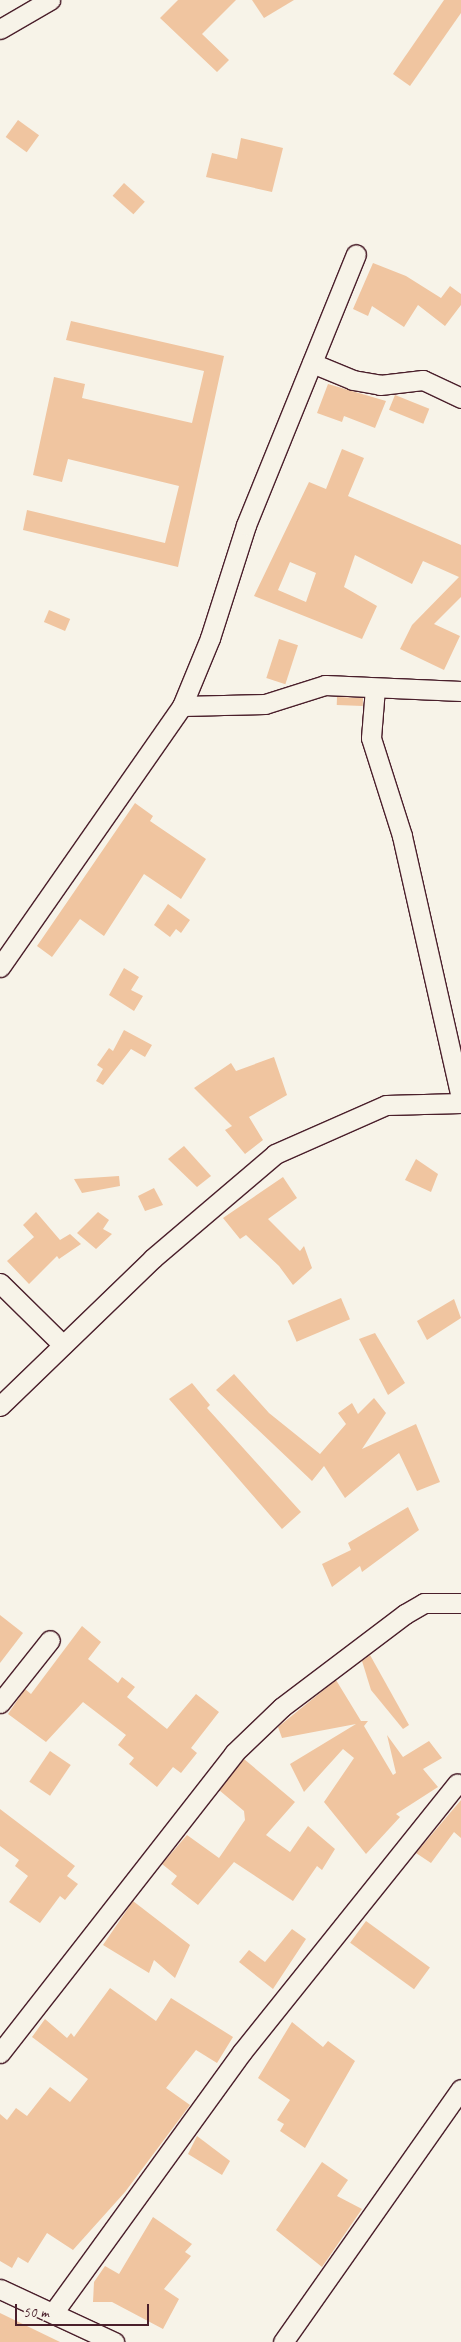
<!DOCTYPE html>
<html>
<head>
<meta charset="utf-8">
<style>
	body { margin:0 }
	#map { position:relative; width:461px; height:2342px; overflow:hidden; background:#f7f3e8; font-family:Caveat,sans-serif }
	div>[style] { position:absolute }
	.building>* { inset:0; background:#f0c5a0; transform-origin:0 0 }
	.roads { filter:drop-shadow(1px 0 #4a1f2b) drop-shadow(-1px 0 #4a1f2b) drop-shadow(0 1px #4a1f2b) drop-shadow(0 -1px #4a1f2b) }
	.street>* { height:19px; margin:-9.5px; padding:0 9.5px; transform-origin:9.5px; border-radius:9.5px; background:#f7f3e8 }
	span { translate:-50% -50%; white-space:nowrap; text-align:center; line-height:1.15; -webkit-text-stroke:5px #f7f3e8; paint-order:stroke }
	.scale { position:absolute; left:15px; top:2304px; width:134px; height:22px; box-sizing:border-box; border:2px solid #4a1f2b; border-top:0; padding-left:6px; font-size:15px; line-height:18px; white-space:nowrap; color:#4a1f2b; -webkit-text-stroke:4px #f7f3e8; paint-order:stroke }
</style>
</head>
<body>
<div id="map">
	<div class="building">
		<div style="clip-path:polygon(178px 0,236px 0,202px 34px,229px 60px,217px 72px,160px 18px)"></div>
		<div style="clip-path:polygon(252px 0,294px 0,264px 18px)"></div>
		<div style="clip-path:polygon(444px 0,461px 0,461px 13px,410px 86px,393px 74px)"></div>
		<div style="left:18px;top:120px;width:26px;height:21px;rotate:36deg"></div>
		<div style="clip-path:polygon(241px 138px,283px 148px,272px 192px,206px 177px,212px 153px,237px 159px)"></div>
		<div style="left:124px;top:183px;width:28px;height:17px;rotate:42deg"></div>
		<div style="clip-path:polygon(373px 263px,406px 276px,441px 298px,450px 286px,461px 294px,461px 305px,445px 326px,418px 305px,404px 327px,372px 306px,368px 316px,353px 309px)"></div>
		<div style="clip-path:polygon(71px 321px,224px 356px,178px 567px,23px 530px,27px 510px,165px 543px,179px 486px,68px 459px,62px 482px,33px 475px,54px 377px,85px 384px,82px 398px,192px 423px,204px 371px,66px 340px)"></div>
		<div style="clip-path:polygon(328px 384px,386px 401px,375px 428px,344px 416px,342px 422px,317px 413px)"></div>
		<div style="left:395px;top:395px;width:37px;height:16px;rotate:22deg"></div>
		<div style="clip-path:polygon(evenodd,342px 449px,364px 458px,348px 496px,461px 545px,461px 597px,434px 624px,460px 636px,444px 670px,400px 649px,412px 625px,459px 577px,423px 561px,412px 584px,355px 555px,344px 587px,377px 606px,362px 639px,254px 596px,309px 482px,326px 489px,342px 449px,290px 562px,316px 573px,306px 602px,278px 590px,290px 562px)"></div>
		<div style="left:49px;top:610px;width:23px;height:13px;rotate:23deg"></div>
		<div style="left:279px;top:639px;width:20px;height:41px;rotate:18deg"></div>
		<div style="left:337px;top:697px;width:26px;height:8px;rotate:2deg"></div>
		<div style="clip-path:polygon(135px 803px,153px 816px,150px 821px,206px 859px,181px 899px,144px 874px,104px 936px,80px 919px,52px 957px,37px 946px)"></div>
		<div style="clip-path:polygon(168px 904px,190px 920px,181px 933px,176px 929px,170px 937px,154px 925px)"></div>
		<div style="clip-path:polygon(124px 968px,139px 977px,131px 990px,143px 996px,134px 1011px,109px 995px)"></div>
		<div style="clip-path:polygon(124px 1030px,152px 1045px,145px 1057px,131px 1049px,103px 1085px,96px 1081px,103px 1069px,97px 1065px,109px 1048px,113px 1051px)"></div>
		<div style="clip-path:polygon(274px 1057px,287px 1095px,249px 1117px,263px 1140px,245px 1154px,225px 1130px,232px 1126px,194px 1088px,231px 1063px,236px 1071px)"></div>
		<div style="clip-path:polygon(184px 1146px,211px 1176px,197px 1187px,168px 1159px)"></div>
		<div style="clip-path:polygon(416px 1159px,438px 1174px,431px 1192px,405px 1180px)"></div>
		<div style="clip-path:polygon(119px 1176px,120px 1186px,82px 1193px,74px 1179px)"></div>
		<div style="clip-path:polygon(283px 1177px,297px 1198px,268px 1219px,300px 1251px,304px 1246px,312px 1268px,293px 1285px,279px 1266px,246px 1235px,240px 1239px,223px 1218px)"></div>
		<div style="clip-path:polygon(154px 1188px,163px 1205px,145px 1211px,138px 1196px)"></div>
		<div style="clip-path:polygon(36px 1212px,60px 1240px,70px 1234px,81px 1244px,59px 1259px,57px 1256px,29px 1284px,7px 1261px,34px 1237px,23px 1225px)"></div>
		<div style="clip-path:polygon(98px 1212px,109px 1220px,103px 1229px,112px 1234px,96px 1249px,77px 1233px)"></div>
		<div style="left:341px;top:1298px;width:23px;height:58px;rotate:67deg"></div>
		<div style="clip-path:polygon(454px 1299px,461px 1318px,427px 1340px,417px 1321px)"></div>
		<div style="clip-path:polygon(375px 1333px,405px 1383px,388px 1395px,359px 1339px)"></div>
		<div style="clip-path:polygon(234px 1374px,269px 1413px,320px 1454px,346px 1424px,338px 1413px,352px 1403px,358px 1414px,374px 1398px,386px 1413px,362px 1449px,416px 1424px,440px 1482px,417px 1491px,399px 1453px,345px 1498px,324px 1466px,312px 1481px,216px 1390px)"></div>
		<div style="clip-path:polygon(192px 1383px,210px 1405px,207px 1408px,301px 1512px,282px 1529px,169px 1399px)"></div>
		<div style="clip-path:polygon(408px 1507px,419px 1530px,362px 1572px,360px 1566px,332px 1587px,322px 1564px,351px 1550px,348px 1543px)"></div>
		<div style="clip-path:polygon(0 1615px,23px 1633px,0 1663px)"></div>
		<div style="clip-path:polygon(82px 1626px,101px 1642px,88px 1659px,118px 1683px,122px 1677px,135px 1687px,127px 1697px,167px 1729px,196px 1694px,219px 1712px,191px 1748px,197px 1753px,181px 1773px,173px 1767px,157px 1787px,129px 1764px,134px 1758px,118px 1745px,126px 1735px,83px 1702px,46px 1742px,8px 1714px,25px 1689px,31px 1694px)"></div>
		<div style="clip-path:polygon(370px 1655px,409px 1725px,403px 1729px,371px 1690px,362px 1661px)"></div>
		<div style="clip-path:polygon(336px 1680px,361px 1721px,368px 1721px,364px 1726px,393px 1775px,396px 1773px,387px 1735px,403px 1757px,429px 1741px,442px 1758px,423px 1769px,438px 1787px,396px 1814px,400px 1817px,366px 1854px,324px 1802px,354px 1758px,343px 1749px,304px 1792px,290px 1764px,356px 1724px,282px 1738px,278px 1727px)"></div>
		<div style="left:50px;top:1751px;width:25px;height:37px;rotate:34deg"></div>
		<div style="clip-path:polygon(244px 1759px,295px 1802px,266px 1835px,290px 1852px,308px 1826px,335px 1849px,322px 1870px,317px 1866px,293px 1901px,234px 1862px,198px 1905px,171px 1884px,177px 1876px,162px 1864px,187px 1835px,219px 1858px,245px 1820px,244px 1811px,219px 1790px)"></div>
		<div style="clip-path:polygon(461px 1800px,461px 1838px,454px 1832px,431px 1863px,416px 1853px)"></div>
		<div style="clip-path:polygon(0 1809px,75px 1866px,67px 1876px,78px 1884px,65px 1900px,60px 1896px,40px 1923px,9px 1902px,28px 1876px,15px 1866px,19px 1860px,0 1846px)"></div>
		<div style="clip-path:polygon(133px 1901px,190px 1945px,175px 1978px,154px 1960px,149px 1973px,103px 1945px)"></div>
		<div style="left:366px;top:1921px;width:79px;height:27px;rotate:36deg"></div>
		<div style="clip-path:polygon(292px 1929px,306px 1939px,273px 1989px,239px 1962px,249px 1950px,265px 1962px)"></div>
		<div style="clip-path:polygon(110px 1988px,156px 2021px,171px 1998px,233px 2037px,217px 2063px,196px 2050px,166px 2088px,190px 2105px,125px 2192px,73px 2250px,47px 2233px,28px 2263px,18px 2257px,12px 2268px,0 2261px,0 2114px,7px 2120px,16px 2108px,27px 2116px,50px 2087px,70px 2102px,88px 2079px,32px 2037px,45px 2019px,67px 2038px,71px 2033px,74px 2037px)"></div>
		<div style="clip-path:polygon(292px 2022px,323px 2047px,328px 2041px,355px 2061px,305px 2148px,280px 2131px,284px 2124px,277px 2120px,290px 2100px,258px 2078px)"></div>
		<div style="clip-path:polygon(197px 2136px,230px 2161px,222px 2175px,188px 2154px)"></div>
		<div style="clip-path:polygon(322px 2162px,348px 2180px,337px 2196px,362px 2209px,322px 2267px,276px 2230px)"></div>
		<div style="clip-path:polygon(153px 2217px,192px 2244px,185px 2252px,191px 2256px,164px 2289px,179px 2299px,163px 2329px,112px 2302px,93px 2302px,94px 2282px,105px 2266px,119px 2274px)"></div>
		<div style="clip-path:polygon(0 2313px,60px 2342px,0 2342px)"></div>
	</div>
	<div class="roads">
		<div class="street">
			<div style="left:0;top:29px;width:58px;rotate:-30.1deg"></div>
			<div style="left:312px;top:363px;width:44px;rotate:22.5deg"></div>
			<div style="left:353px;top:380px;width:27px;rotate:10deg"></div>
			<div style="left:380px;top:385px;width:43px;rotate:-6.6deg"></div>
			<div style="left:423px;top:380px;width:42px;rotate:25.3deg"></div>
			<div style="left:375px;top:688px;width:50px;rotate:94.6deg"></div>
			<div style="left:371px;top:738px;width:103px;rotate:72.4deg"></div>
			<div style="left:402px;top:836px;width:269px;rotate:77.3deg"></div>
			<div style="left:182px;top:706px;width:83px;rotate:-1.4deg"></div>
			<div style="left:265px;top:704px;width:63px;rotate:-17.6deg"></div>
			<div style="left:325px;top:685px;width:136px;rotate:2.5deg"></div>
			<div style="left:0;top:967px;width:318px;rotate:-55.1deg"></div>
			<div style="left:182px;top:706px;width:74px;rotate:-67.6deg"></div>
			<div style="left:210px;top:638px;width:119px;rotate:-72.3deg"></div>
			<div style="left:246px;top:525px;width:292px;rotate:-67.9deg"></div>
			<div style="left:0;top:1283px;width:88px;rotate:44.5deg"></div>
			<div style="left:0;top:1406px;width:213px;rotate:-44deg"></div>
			<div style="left:153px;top:1258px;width:160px;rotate:-40.4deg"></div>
			<div style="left:275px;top:1154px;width:121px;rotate:-23.8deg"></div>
			<div style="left:386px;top:1105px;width:75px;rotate:-1.5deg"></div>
			<div style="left:0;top:1703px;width:80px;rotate:-51.6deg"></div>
			<div style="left:0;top:2053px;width:380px;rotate:-52deg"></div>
			<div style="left:234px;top:1753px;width:66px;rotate:-43.8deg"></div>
			<div style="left:282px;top:1707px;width:154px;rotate:-37.1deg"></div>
			<div style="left:405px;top:1614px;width:22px;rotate:-30deg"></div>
			<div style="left:424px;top:1603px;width:37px"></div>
			<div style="left:0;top:2289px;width:126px;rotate:24.9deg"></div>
			<div style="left:53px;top:2313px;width:322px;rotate:-54.1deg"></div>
			<div style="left:242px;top:2052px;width:344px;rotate:-51.3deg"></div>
			<div style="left:283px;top:2342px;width:309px;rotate:-54.9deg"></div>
		</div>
	</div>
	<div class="scale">50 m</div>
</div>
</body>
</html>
